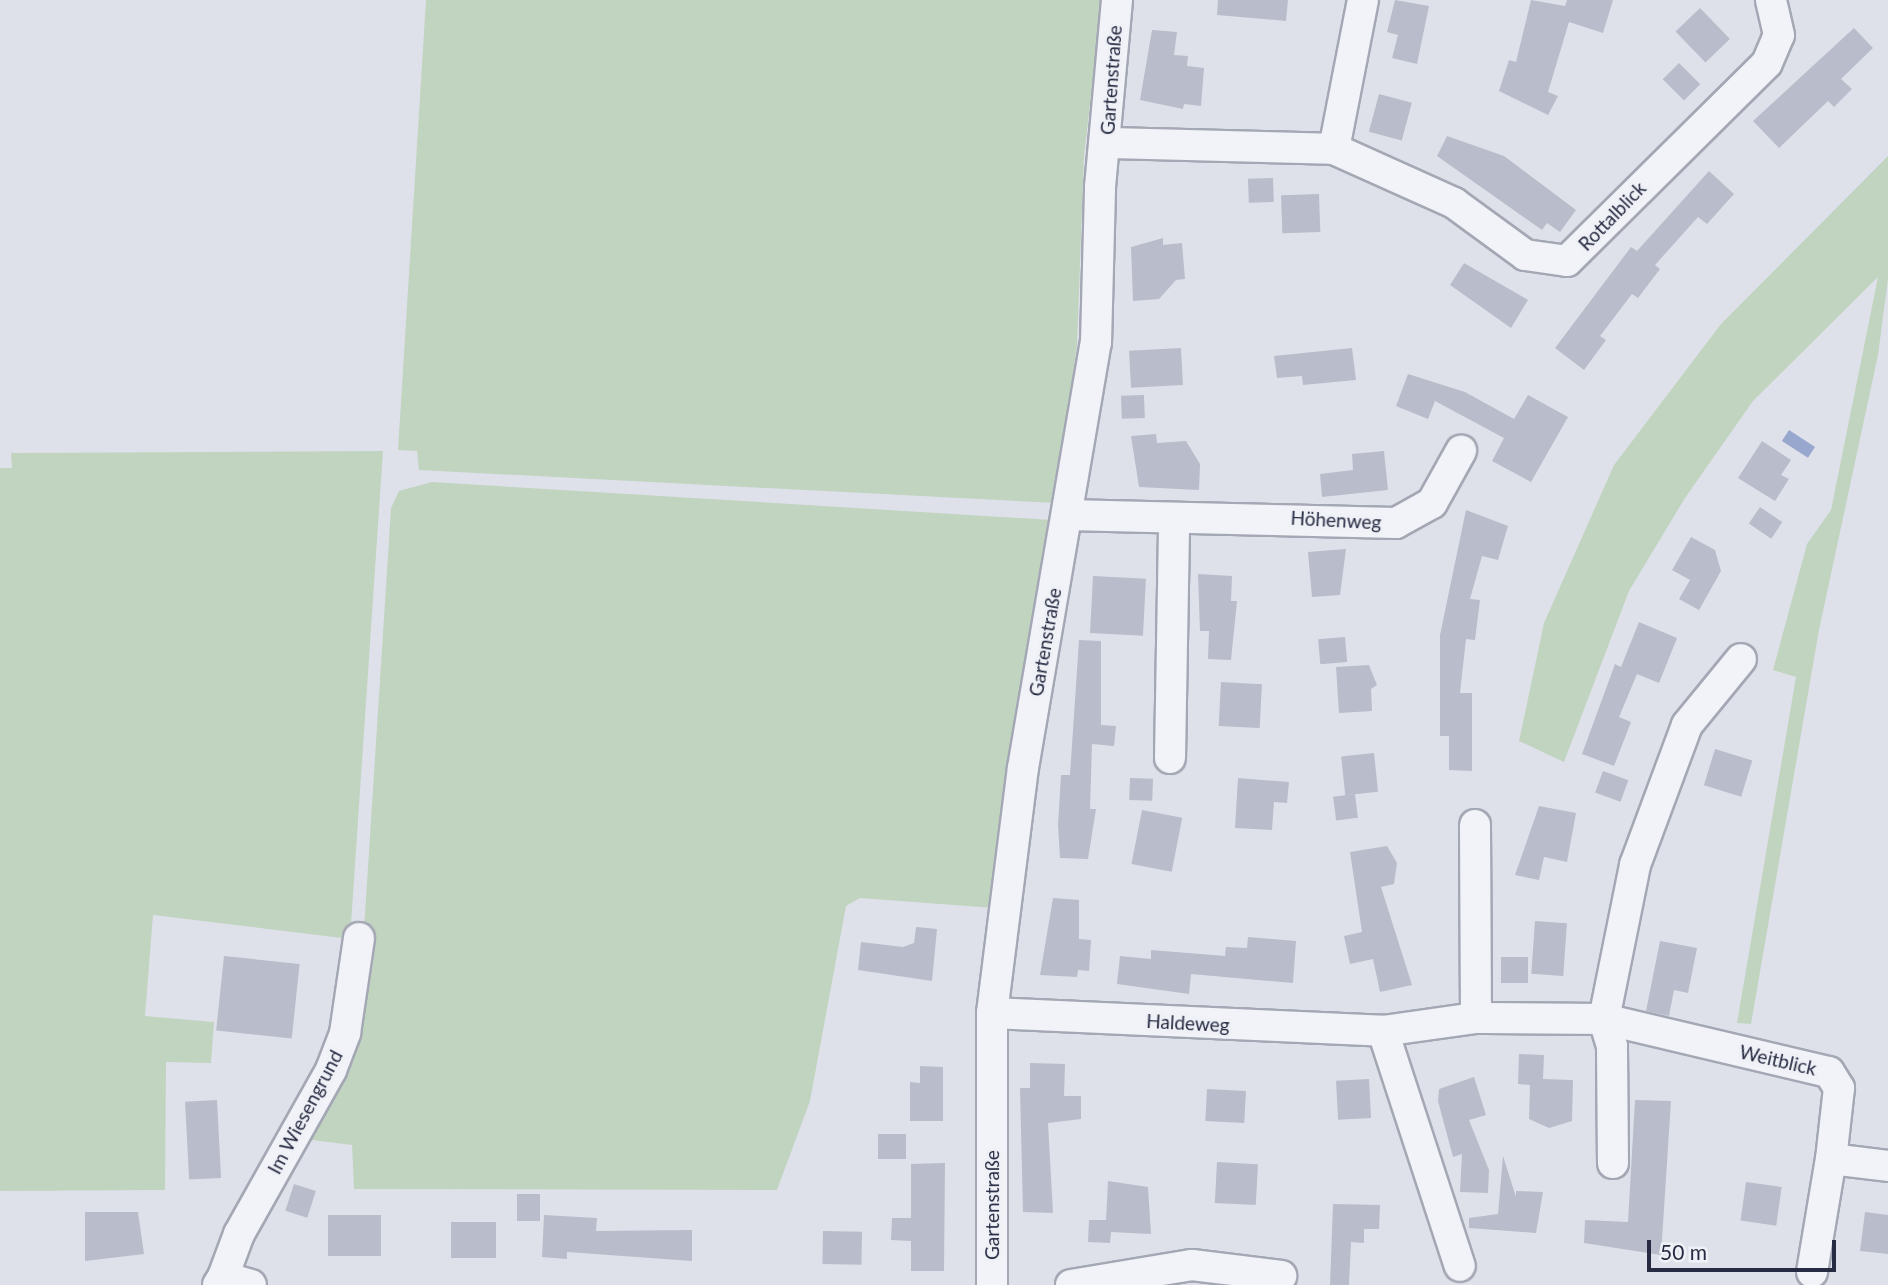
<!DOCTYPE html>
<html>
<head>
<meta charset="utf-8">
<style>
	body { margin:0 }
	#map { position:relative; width:1888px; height:1285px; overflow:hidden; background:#dfe1ea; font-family:Lato,sans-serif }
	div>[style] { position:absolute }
	.green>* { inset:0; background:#c1d4c0 }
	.water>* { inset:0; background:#97a7cd; transform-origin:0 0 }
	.building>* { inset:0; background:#b9bcca; transform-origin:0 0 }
	.roads { filter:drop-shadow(2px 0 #a4a7b4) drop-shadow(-2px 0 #a4a7b4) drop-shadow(0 2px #a4a7b4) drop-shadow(0 -2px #a4a7b4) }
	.street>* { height:30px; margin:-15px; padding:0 15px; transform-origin:15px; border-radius:15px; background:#f2f3f8 }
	span { translate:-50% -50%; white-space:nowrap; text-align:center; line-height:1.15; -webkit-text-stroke:7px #eff1f7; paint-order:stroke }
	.street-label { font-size:19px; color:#272b42 }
	.scale { position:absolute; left:1647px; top:1240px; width:189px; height:32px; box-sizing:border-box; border:4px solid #272b42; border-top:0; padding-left:9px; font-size:21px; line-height:24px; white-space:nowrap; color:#272b42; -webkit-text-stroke:5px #eff1f7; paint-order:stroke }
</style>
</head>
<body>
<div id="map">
	<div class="green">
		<div style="clip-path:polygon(426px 0,1102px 0,1084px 156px,1077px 345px,1055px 503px,419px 470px,417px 451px,398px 450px)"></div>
		<div style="clip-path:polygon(1888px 156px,1888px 279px,1878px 355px,1819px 630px,1751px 1024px,1737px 1023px,1796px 677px,1773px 670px,1807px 544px,1831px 510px,1878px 277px,1753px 401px,1685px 498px,1629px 591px,1564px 762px,1519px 741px,1544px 623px,1614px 465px,1721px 324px)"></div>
		<div style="clip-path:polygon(383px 451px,350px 939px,153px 915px,145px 1016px,214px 1022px,211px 1063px,166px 1062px,165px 1190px,0 1191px,0 468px,12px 468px,11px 453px)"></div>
		<div style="clip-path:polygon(432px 482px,1052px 520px,994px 908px,860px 898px,846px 906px,810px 1101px,777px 1190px,354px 1189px,352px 1145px,304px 1139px,363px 945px,391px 508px,399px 491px)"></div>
	</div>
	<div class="water">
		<div style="left:1789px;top:430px;width:31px;height:13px;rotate:33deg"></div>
	</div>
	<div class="building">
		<div style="clip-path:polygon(1218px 0,1288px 0,1286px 21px,1217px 15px)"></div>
		<div style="clip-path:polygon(1395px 0,1429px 6px,1417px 64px,1392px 58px,1398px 35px,1387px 32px)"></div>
		<div style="clip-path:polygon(1531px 0,1565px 6px,1567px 0,1613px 0,1603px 33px,1569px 22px,1548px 92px,1558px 96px,1548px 115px,1499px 91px,1509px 60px,1516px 62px)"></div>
		<div style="left:1700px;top:8px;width:43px;height:34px;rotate:46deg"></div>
		<div style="clip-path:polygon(1854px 28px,1873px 48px,1841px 79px,1852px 89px,1834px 107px,1828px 101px,1779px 148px,1753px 121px)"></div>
		<div style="clip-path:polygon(1152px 30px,1177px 32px,1174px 55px,1188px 56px,1187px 66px,1204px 68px,1201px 106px,1184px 104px,1183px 109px,1140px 100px)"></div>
		<div style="left:1679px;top:63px;width:30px;height:23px;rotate:45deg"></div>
		<div style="left:1379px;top:94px;width:34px;height:39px;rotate:15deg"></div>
		<div style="clip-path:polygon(1447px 136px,1504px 156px,1576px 210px,1560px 232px,1547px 223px,1542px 230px,1437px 156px)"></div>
		<div style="clip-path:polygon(1709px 171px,1734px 194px,1707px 224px,1698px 217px,1655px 265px,1660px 269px,1638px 298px,1632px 294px,1600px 336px,1606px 340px,1584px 370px,1555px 348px,1631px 247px,1637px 251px)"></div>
		<div style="left:1273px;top:178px;width:24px;height:25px;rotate:88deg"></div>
		<div style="left:1319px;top:194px;width:38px;height:38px;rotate:88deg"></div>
		<div style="clip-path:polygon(1163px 238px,1163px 245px,1182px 243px,1185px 279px,1176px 280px,1159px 299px,1133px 301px,1131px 247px)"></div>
		<div style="clip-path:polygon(1464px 263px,1528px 300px,1511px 328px,1450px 285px)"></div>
		<div style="left:1181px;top:348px;width:37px;height:52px;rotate:87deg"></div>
		<div style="clip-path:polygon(1352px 348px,1356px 380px,1303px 385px,1302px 376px,1277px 378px,1274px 356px)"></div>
		<div style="clip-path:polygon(1408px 374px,1465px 392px,1514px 419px,1528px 395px,1568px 417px,1531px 482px,1492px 461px,1504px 438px,1435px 401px,1428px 419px,1396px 406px)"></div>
		<div style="left:1144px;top:395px;width:23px;height:23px;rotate:88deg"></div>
		<div style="clip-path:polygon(1156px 434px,1157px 443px,1186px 441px,1200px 464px,1199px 490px,1139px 487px,1131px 436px)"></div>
		<div style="clip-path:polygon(1762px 441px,1791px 460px,1781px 475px,1789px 479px,1775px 501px,1738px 478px)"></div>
		<div style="clip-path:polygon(1384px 451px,1388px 490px,1322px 497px,1320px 474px,1353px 470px,1352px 454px)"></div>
		<div style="left:1760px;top:507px;width:27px;height:20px;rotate:34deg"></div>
		<div style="clip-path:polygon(1466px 510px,1508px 526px,1498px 560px,1482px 556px,1470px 599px,1480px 600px,1475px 640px,1466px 639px,1460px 693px,1472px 693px,1472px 771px,1449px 770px,1449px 736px,1440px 736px,1440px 635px)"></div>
		<div style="clip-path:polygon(1691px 537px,1715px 550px,1721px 571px,1699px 610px,1679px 599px,1690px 580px,1672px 570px)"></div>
		<div style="clip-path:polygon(1346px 549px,1340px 595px,1312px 597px,1308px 552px)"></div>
		<div style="clip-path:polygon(1198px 574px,1232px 576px,1231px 601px,1237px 601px,1231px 660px,1208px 659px,1209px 631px,1200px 631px)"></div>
		<div style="left:1093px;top:576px;width:53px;height:57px;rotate:3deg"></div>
		<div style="clip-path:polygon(1639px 622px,1677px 638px,1659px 683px,1637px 674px,1619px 717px,1631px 722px,1614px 766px,1582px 754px,1615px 664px,1621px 667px)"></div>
		<div style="left:1345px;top:637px;width:25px;height:27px;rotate:85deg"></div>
		<div style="clip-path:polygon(1079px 640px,1101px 641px,1101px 725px,1116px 726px,1114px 746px,1092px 744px,1090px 809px,1096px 809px,1088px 859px,1060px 858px,1058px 825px,1061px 775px,1070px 775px)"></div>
		<div style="clip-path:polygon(1369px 665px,1377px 685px,1371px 689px,1372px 711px,1339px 713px,1336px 667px)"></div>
		<div style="left:1221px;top:682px;width:41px;height:44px;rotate:3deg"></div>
		<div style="left:1715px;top:749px;width:39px;height:38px;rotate:17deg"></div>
		<div style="left:1374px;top:753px;width:39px;height:33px;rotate:84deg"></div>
		<div style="left:1603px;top:771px;width:27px;height:23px;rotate:20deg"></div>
		<div style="left:1130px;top:778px;width:23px;height:22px;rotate:2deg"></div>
		<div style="clip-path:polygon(1238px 778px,1289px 782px,1287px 803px,1274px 802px,1272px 830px,1235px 828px)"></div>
		<div style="left:1355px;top:794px;width:24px;height:22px;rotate:83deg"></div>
		<div style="clip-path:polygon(1539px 806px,1576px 813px,1567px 862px,1544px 857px,1539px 880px,1515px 875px)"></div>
		<div style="left:1142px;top:810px;width:41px;height:55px;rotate:11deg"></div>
		<div style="clip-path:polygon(1387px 846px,1397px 863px,1394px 884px,1381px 887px,1412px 985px,1380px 992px,1373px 959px,1350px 964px,1344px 936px,1362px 932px,1350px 852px)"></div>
		<div style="clip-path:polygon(1053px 898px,1079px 900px,1079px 939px,1091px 940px,1089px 971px,1078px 970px,1077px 977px,1040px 975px)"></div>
		<div style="left:1535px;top:921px;width:32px;height:53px;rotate:4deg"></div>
		<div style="clip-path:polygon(916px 927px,937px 929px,932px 981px,858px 970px,861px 942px,903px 947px,914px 943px)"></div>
		<div style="clip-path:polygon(1248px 937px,1296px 941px,1293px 983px,1191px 974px,1189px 994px,1117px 984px,1120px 956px,1151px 959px,1151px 950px,1225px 956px,1226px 947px,1247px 948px)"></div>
		<div style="clip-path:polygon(1660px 941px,1697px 948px,1688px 993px,1674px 990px,1669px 1016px,1646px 1011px)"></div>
		<div style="left:224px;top:956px;width:76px;height:75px;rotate:6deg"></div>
		<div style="left:1501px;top:957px;width:27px;height:26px"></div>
		<div style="clip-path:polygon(1519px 1054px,1544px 1055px,1543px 1079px,1573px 1080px,1572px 1121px,1549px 1128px,1529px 1119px,1530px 1085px,1518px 1084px)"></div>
		<div style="clip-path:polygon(1030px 1063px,1065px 1064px,1064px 1096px,1081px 1096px,1081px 1119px,1048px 1123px,1053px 1213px,1023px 1212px,1020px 1088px,1030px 1088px)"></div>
		<div style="clip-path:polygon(920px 1066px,943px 1067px,943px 1121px,910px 1121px,910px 1082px,920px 1083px)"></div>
		<div style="clip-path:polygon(1474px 1077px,1486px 1115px,1469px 1120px,1489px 1170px,1488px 1193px,1460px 1192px,1462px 1154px,1453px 1157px,1438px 1101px,1439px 1089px)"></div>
		<div style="left:1369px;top:1079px;width:39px;height:33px;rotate:87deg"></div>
		<div style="left:1207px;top:1089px;width:39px;height:32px;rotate:3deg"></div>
		<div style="left:217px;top:1100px;width:78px;height:32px;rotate:87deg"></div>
		<div style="clip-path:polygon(1635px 1100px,1671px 1101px,1661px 1255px,1584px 1243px,1585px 1220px,1628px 1222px)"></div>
		<div style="left:878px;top:1134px;width:28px;height:25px"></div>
		<div style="clip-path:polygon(1503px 1156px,1516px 1197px,1516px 1191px,1543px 1192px,1536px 1233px,1469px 1228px,1469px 1218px,1498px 1214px)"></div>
		<div style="left:1217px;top:1162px;width:41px;height:41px;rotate:3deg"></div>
		<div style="clip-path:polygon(945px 1163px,944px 1271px,911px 1271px,911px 1241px,891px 1240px,892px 1218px,911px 1218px,911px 1164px)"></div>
		<div style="clip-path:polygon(1108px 1181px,1148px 1187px,1151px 1234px,1111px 1232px,1110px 1243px,1088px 1242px,1089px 1220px,1106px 1220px)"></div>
		<div style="left:1746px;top:1182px;width:36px;height:39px;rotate:8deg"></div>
		<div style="left:294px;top:1184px;width:23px;height:28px;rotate:18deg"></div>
		<div style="left:517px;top:1194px;width:23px;height:27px"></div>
		<div style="clip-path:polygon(1333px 1204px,1380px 1205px,1379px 1229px,1364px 1229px,1364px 1243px,1351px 1242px,1349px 1285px,1330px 1285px)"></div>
		<div style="clip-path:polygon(85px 1212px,138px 1212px,144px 1254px,85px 1261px)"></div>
		<div style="clip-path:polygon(1865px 1212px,1888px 1215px,1888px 1254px,1860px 1251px)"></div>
		<div style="left:328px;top:1215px;width:53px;height:41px"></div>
		<div style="clip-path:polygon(544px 1215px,597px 1218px,596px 1231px,692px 1230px,692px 1261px,567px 1252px,567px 1259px,542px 1257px)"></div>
		<div style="left:451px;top:1222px;width:45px;height:36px"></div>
		<div style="left:823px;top:1231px;width:39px;height:33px;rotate:1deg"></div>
	</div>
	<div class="roads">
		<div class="street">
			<div style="left:1107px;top:143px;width:227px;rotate:1.5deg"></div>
			<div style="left:1334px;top:149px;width:132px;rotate:24.2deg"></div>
			<div style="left:1454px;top:203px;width:88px;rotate:36.2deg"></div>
			<div style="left:1525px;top:255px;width:42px;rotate:8.1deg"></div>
			<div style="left:1567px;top:261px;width:281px;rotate:-44.7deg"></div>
			<div style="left:1767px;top:63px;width:30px;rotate:-67deg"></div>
			<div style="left:1779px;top:35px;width:36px;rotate:-103deg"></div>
			<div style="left:1334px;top:149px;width:152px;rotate:-79deg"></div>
			<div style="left:1067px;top:515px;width:329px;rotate:1.4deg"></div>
			<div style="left:1396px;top:523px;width:41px;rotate:-29.1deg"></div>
			<div style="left:1432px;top:503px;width:60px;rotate:-60.9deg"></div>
			<div style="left:1170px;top:758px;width:239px;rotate:-89deg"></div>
			<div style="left:1475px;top:825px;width:193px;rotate:89.7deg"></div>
			<div style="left:992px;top:1013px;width:391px;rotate:2.6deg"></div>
			<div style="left:1383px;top:1031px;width:94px;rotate:-8deg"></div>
			<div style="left:1476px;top:1018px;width:128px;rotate:0.4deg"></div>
			<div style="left:1604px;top:1019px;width:231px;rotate:13.3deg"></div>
			<div style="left:1829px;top:1072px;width:19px;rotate:58deg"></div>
			<div style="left:1839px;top:1088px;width:71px;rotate:96.4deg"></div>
			<div style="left:1831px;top:1159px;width:57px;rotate:7deg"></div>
			<div style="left:1383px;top:1031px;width:247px;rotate:71.9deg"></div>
			<div style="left:1613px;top:1163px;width:117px;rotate:-90.5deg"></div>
			<div style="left:1612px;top:1046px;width:28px;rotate:-107deg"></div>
			<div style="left:1604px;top:1019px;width:157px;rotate:-78.6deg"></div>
			<div style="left:1635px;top:865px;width:149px;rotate:-69.6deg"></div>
			<div style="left:1687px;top:725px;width:85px;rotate:-50.7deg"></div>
			<div style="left:1812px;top:1272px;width:115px;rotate:-80.5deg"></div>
			<div style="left:223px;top:1277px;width:46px;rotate:-69.6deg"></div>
			<div style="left:239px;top:1234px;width:188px;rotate:-60.7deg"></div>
			<div style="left:331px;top:1070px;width:40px;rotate:-69deg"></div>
			<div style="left:345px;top:1033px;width:96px;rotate:-81.6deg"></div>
			<div style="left:218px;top:1285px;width:9px;rotate:-58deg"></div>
			<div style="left:223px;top:1277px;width:29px;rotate:16deg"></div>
			<div style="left:992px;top:1285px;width:272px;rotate:-90deg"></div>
			<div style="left:992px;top:1013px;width:247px;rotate:-82.8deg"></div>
			<div style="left:1023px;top:768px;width:431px;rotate:-80.3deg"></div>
			<div style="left:1096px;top:343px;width:156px;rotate:-88.5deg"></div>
			<div style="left:1100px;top:187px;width:188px;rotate:-84.8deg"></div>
			<div style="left:1071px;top:1285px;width:123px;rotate:-9.4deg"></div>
			<div style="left:1192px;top:1265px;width:90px;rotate:7deg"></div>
		</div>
	</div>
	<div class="street-label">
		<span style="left:1111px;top:80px;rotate:-86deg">Gartenstraße</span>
		<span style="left:1612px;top:216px;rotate:-46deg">Rottalblick</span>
		<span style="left:1336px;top:520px;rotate:3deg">Höhenweg</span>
		<span style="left:1045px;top:642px;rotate:-80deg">Gartenstraße</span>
		<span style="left:1188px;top:1023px;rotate:3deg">Haldeweg</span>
		<span style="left:1778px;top:1060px;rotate:13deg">Weitblick</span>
		<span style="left:305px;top:1112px;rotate:-62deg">Im Wiesengrund</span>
		<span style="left:992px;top:1205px;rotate:-90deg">Gartenstraße</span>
	</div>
	<div class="scale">50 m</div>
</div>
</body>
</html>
